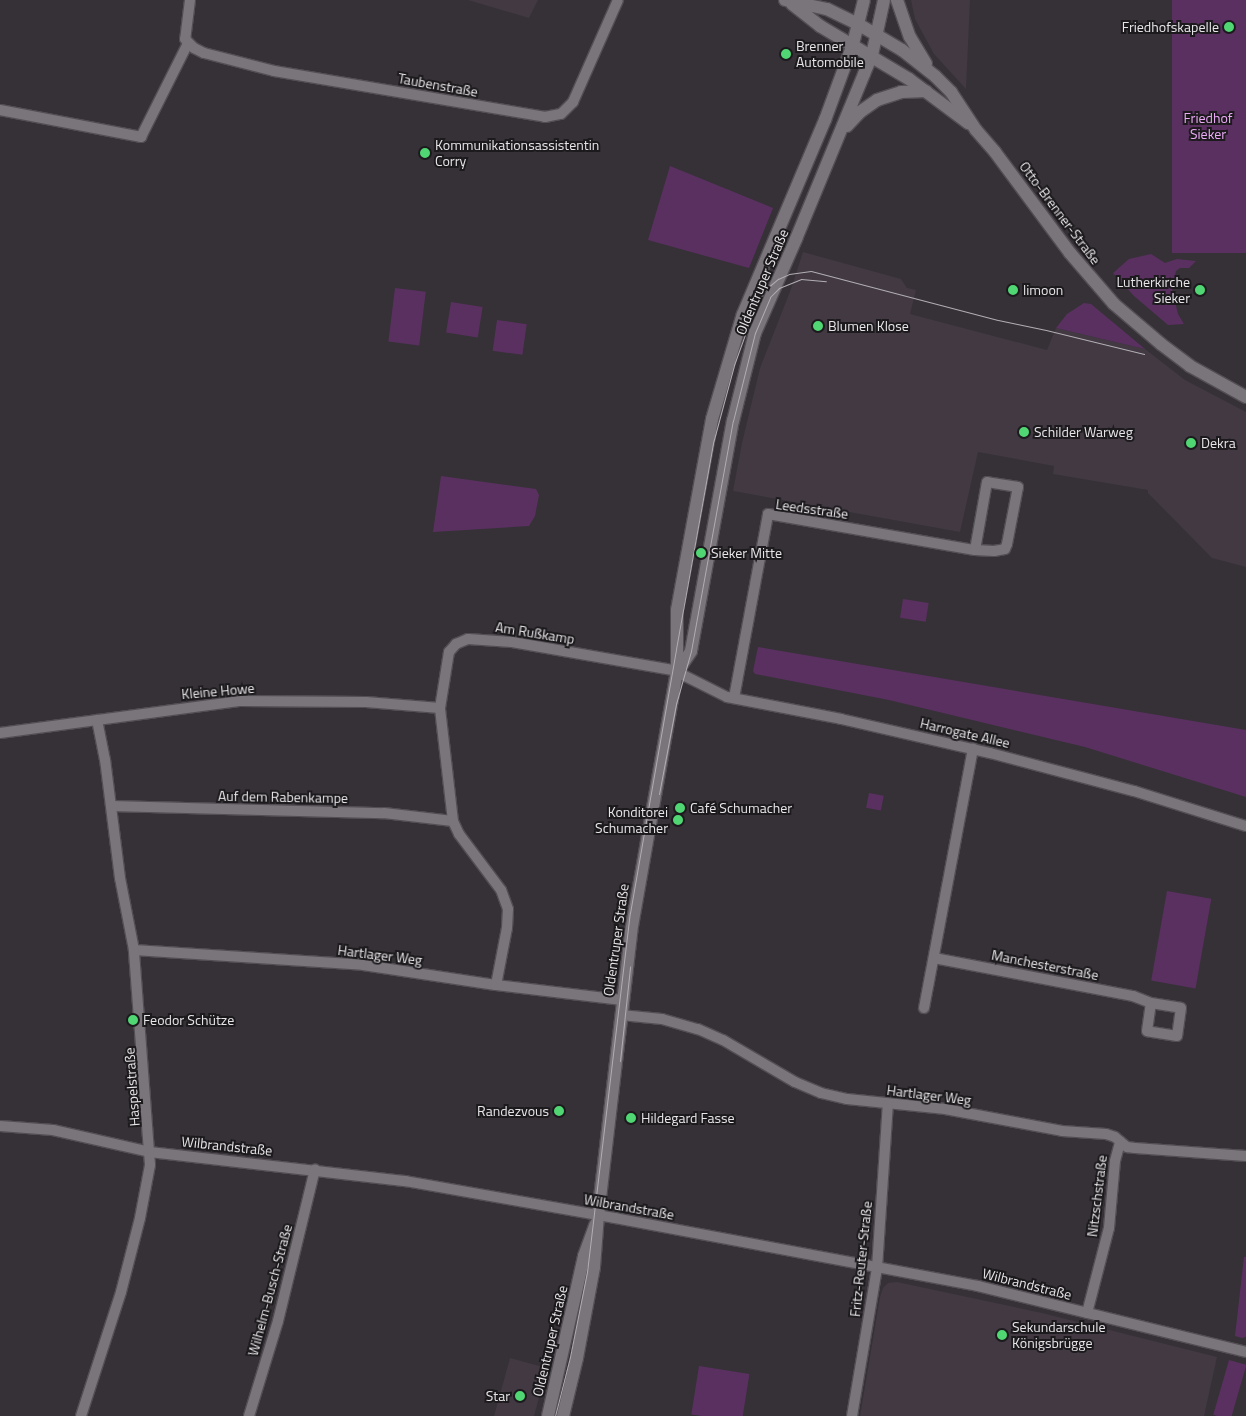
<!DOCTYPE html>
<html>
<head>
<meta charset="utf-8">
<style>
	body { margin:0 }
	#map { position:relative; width:1246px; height:1416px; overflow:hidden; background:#363137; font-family:"Titillium Web",sans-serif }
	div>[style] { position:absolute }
	.built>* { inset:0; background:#423943 }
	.green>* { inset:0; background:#5a3061; transform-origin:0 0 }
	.roads { filter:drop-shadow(1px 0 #534e54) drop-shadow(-1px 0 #534e54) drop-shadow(0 1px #534e54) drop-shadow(0 -1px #534e54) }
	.minor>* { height:10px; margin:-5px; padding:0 5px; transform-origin:5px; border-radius:5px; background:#7a757b }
	.tertiary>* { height:12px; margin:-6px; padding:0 6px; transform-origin:6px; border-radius:6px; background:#7a757b }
	.tram>* { height:1px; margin:-0.5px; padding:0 0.5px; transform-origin:0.5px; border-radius:0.5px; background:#b2aeb3 }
	.dots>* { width:14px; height:14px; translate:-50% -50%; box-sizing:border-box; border:2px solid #1c1a1d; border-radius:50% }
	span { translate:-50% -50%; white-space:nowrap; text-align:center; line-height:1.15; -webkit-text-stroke:4px #1c1a1d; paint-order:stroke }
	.poi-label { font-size:14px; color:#e8e5e9 }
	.right { translate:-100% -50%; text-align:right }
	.left { translate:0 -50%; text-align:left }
	.street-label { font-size:14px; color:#e8e5e9 }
	.park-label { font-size:14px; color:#ecaaf7 }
</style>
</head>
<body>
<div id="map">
	<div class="built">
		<div style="clip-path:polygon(468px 0,538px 0,529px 18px)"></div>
		<div style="clip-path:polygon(911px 0,970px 0,966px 89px,934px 54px,915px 19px)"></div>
		<div style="clip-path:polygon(803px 252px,901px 279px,907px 288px,916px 290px,910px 314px,1047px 350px,1056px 328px,1145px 349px,1185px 380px,1246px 412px,1246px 567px,1212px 558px,1148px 493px,1148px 490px,1053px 474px,1054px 466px,978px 452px,960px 532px,733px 491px,742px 443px,760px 368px,791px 289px)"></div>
		<div style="clip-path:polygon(897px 1282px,1042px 1313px,1217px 1357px,1204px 1416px,860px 1416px,880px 1297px,883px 1288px,888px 1283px)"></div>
		<div style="clip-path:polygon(510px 1358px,547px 1368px,534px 1416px,494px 1416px)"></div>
	</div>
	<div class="green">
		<div style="left:1172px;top:0;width:74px;height:253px"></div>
		<div style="clip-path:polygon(670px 166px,773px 208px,749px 268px,648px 240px)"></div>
		<div style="clip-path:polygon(1151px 254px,1165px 263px,1177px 259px,1196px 261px,1189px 268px,1180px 268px,1176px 271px,1172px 289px,1178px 314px,1184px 324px,1168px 325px,1134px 296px,1113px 273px,1129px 259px)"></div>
		<div style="left:395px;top:288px;width:31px;height:54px;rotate:7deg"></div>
		<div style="left:451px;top:302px;width:32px;height:31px;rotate:9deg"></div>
		<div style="clip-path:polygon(1084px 303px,1091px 304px,1145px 349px,1056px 328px,1067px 314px)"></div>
		<div style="left:497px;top:320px;width:30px;height:31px;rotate:8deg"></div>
		<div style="clip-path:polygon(441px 476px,536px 489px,539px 495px,535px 516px,529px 526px,433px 532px)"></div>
		<div style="left:903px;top:599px;width:26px;height:19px;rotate:9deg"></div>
		<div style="clip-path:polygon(758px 647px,1246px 730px,1246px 797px,1085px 747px,889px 700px,755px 674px,753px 671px)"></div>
		<div style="left:869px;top:793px;width:15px;height:15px;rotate:11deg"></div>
		<div style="left:1167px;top:891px;width:45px;height:91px;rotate:10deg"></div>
		<div style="clip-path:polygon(1244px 1257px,1246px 1257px,1246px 1337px,1242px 1338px,1235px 1336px)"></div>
		<div style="left:1229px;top:1360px;width:18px;height:57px;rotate:16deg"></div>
		<div style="left:699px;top:1366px;width:51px;height:49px;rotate:9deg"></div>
	</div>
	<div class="roads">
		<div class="minor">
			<div style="left:190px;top:0;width:39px;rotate:97deg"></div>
			<div style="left:185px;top:39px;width:13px;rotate:45deg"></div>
			<div style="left:194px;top:48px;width:11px;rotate:27deg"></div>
			<div style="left:204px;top:53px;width:72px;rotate:14.4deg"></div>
			<div style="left:274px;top:71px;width:275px;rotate:9.6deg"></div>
			<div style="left:545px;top:117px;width:16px;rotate:-11deg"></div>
			<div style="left:561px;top:114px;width:17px;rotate:-45deg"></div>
			<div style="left:573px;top:102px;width:111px;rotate:-66.2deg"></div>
			<div style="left:0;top:110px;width:144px;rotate:10.8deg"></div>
			<div style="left:141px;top:137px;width:105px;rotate:-63.4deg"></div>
			<div style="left:734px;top:698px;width:187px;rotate:-79.5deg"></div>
			<div style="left:768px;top:514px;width:210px;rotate:9.9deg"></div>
			<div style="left:975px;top:550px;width:19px;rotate:3deg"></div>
			<div style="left:994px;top:551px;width:11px;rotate:-10deg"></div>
			<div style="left:1005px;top:549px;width:5px;rotate:-68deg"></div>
			<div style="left:1007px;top:544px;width:58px;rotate:-79.1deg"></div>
			<div style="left:1018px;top:487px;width:31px;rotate:-171deg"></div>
			<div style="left:987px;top:482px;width:69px;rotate:100deg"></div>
			<div style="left:0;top:733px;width:243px;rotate:-7.6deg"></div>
			<div style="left:241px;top:701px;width:125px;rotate:0.5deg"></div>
			<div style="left:366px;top:702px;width:74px;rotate:4.6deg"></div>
			<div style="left:111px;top:806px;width:273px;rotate:1.5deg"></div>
			<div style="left:384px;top:813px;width:69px;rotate:6.6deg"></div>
			<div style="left:134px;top:950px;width:229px;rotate:3.7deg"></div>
			<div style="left:363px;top:965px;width:134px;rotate:8.6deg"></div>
			<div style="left:496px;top:985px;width:127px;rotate:6.8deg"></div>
			<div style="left:934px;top:958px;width:203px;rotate:10.8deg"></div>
			<div style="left:1133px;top:996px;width:19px;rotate:21deg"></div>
			<div style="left:1151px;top:1003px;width:30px;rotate:9deg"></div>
			<div style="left:1181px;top:1008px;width:28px;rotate:98deg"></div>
			<div style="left:1177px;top:1036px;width:30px;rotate:-171deg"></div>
			<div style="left:1147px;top:1031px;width:28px;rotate:-82deg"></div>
			<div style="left:496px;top:985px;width:58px;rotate:-79.1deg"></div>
			<div style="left:507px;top:928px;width:19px;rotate:-87deg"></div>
			<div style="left:508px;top:909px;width:20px;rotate:-110deg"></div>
			<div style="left:501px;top:890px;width:70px;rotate:-126.9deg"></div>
			<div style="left:459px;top:834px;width:14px;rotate:-115deg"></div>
			<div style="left:453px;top:821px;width:114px;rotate:-96.6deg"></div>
			<div style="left:440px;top:708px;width:57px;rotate:-80.9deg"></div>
			<div style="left:449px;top:652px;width:11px;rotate:-49deg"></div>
			<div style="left:456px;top:644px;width:13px;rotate:-23deg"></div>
			<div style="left:468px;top:639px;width:44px;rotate:3.9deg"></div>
			<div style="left:512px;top:642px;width:163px;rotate:9.9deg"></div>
			<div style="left:673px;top:670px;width:60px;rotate:26.6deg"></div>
			<div style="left:727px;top:697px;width:116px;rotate:10.9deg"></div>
			<div style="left:841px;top:719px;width:153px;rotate:12.9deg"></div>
			<div style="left:990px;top:753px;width:149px;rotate:14.8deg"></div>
			<div style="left:1134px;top:791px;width:117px;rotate:17.4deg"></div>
			<div style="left:924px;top:1008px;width:264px;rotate:-79.3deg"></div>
			<div style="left:621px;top:1015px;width:41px;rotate:5.6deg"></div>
			<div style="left:662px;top:1019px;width:37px;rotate:16deg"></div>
			<div style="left:698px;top:1029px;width:27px;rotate:24deg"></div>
			<div style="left:723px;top:1040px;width:83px;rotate:30.3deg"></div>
			<div style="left:795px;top:1082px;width:28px;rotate:23deg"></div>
			<div style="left:821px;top:1093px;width:27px;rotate:13deg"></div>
			<div style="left:847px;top:1099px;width:99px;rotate:5.8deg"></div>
			<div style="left:945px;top:1109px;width:119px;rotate:10.6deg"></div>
			<div style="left:1062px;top:1131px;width:44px;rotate:3.9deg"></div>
			<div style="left:1106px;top:1134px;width:9px;rotate:18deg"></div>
			<div style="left:1115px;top:1137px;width:16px;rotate:40deg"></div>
			<div style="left:1127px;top:1147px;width:8px;rotate:7deg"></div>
			<div style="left:1135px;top:1148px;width:111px;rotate:4.1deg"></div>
			<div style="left:0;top:1126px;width:53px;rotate:4.3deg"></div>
			<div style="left:53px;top:1130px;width:99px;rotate:12.8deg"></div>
			<div style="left:150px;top:1152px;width:257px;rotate:6.5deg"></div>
			<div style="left:405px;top:1181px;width:213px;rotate:10deg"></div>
			<div style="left:615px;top:1218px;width:369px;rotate:10.6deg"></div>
			<div style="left:978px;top:1286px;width:276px;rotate:13.8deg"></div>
			<div style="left:1087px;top:1313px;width:88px;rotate:-75.5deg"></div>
			<div style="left:1109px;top:1228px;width:67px;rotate:-84.9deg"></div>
			<div style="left:1115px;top:1161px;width:20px;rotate:-75deg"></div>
			<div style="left:81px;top:1416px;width:130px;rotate:-72.1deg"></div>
			<div style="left:121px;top:1292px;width:76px;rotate:-75.6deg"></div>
			<div style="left:140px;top:1218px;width:54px;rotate:-79.3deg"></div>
			<div style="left:150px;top:1165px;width:216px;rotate:-94.3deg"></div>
			<div style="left:134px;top:950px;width:73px;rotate:-101deg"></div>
			<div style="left:120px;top:878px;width:119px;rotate:-97.2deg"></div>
			<div style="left:105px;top:760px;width:41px;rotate:-101.3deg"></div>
			<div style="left:249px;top:1416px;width:99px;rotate:-73deg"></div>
			<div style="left:278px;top:1321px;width:156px;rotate:-76.3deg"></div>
			<div style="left:852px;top:1416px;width:150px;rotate:-80.4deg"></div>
			<div style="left:877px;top:1268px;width:164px;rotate:-86.2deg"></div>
		</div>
		<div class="tertiary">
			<div style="left:785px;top:0;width:43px;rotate:12.1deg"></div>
			<div style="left:827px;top:9px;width:34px;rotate:26deg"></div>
			<div style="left:858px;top:24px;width:51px;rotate:30.6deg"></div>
			<div style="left:902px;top:50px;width:42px;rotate:38.2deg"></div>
			<div style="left:935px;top:76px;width:23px;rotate:45deg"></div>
			<div style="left:951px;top:92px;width:45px;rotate:56.7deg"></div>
			<div style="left:976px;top:130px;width:29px;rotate:49deg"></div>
			<div style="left:995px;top:152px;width:126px;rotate:53.4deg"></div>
			<div style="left:1070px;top:253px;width:67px;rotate:49.2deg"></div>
			<div style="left:1114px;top:304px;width:62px;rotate:40.4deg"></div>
			<div style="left:1161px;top:344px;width:36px;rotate:37deg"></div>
			<div style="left:1190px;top:366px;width:64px;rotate:29deg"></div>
			<div style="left:897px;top:0;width:39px;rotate:71deg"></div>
			<div style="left:910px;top:37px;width:31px;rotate:59deg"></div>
			<div style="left:792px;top:4px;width:36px;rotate:38deg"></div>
			<div style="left:820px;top:26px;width:104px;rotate:30.8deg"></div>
			<div style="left:909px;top:79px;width:74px;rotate:36.7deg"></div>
			<div style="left:847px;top:126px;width:19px;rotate:-47deg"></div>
			<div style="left:860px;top:112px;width:21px;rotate:-35deg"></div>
			<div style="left:877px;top:100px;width:25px;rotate:-18deg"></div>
			<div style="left:901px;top:92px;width:25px;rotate:-2deg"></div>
			<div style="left:677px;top:672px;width:25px;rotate:-56deg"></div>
			<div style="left:691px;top:651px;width:234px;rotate:-79.7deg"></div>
			<div style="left:733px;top:421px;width:91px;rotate:-76deg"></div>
			<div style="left:755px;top:333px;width:103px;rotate:-66.4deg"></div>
			<div style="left:796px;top:239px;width:178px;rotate:-67.6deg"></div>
			<div style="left:864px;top:74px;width:21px;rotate:-67deg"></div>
			<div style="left:872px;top:55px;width:56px;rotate:-77.7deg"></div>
			<div style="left:548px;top:1416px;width:164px;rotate:-77.3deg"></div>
			<div style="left:584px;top:1256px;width:33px;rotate:-70deg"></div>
			<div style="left:563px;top:1416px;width:60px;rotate:-76.4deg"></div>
			<div style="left:577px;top:1358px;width:93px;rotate:-79.4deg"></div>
			<div style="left:594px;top:1267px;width:52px;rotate:-85.6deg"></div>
			<div style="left:598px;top:1215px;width:285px;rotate:-83.3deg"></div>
			<div style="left:631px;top:932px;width:264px;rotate:-80deg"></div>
			<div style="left:677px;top:672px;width:62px;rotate:-90deg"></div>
			<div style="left:677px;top:610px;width:194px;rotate:-79.6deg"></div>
			<div style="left:712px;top:419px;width:109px;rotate:-73.6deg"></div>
			<div style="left:743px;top:314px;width:211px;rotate:-67.1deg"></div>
			<div style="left:825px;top:120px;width:81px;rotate:-69.8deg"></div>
			<div style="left:853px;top:44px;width:45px;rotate:-76deg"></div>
		</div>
	</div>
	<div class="tram">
		<div style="left:659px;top:794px;width:92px;rotate:-79.3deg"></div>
		<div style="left:676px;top:704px;width:55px;rotate:-74.2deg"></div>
		<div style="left:691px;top:651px;width:234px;rotate:-79.7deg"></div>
		<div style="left:733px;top:421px;width:91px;rotate:-76deg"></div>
		<div style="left:755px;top:333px;width:39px;rotate:-67deg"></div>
		<div style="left:770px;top:297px;width:13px;rotate:-45deg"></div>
		<div style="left:779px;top:288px;width:24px;rotate:-22deg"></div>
		<div style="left:801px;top:279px;width:25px;rotate:5deg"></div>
		<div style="left:620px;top:1061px;width:95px;rotate:-83.9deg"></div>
		<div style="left:555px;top:1416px;width:61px;rotate:-75.7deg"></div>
		<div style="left:570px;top:1357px;width:87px;rotate:-78.7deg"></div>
		<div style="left:587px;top:1272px;width:362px;rotate:-83.2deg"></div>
		<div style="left:630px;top:913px;width:268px;rotate:-80.1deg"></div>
		<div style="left:676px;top:649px;width:209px;rotate:-79.8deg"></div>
		<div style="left:713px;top:443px;width:81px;rotate:-74.9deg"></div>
		<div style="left:734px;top:365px;width:65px;rotate:-70.2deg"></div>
		<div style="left:756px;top:304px;width:18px;rotate:-56deg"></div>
		<div style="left:766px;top:289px;width:16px;rotate:-40deg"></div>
		<div style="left:778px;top:279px;width:12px;rotate:-24deg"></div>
		<div style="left:789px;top:274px;width:22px;rotate:-8deg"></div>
		<div style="left:811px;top:271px;width:193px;rotate:14.7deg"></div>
		<div style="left:998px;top:320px;width:49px;rotate:11.8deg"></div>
		<div style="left:1046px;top:330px;width:101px;rotate:13.8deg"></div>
	</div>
	<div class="dots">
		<div style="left:1229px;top:27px;background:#51d674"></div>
		<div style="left:786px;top:54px;background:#51d674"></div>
		<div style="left:425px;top:153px;background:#51d674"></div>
		<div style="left:1013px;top:290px;background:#51d674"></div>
		<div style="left:1200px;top:290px;background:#51d674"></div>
		<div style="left:818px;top:326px;background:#51d674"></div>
		<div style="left:1024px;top:432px;background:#51d674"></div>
		<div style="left:1191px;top:443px;background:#51d674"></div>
		<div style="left:701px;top:553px;background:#51d674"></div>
		<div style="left:680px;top:808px;background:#51d674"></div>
		<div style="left:678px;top:820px;background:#51d674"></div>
		<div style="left:133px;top:1020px;background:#51d674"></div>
		<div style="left:559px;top:1111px;background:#51d674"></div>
		<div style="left:631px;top:1118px;background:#51d674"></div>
		<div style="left:1002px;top:1335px;background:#51d674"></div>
		<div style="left:520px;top:1396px;background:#51d674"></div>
	</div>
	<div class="poi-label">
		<span class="right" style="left:1219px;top:27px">Friedhofskapelle</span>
		<span class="left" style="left:796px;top:54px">Brenner<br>Automobile</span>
		<span class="left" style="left:435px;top:153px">Kommunikationsassistentin<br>Corry</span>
		<span class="right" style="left:1190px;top:290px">Lutherkirche<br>Sieker</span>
		<span class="left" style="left:1023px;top:290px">limoon</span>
		<span class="left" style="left:828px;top:326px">Blumen Klose</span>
		<span class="left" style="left:1034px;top:432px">Schilder Warweg</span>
		<span class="left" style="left:1201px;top:443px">Dekra</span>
		<span class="left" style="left:711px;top:553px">Sieker Mitte</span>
		<span class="left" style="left:690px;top:808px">Café Schumacher</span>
		<span class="right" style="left:668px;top:820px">Konditorei<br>Schumacher</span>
		<span class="left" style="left:143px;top:1020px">Feodor Schütze</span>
		<span class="right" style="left:549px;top:1111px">Randezvous</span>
		<span class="left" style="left:641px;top:1118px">Hildegard Fasse</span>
		<span class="left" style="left:1012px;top:1335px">Sekundarschule<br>Königsbrügge</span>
		<span class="right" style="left:510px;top:1396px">Star</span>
	</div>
	<div class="street-label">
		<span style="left:438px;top:85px;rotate:10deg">Taubenstraße</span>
		<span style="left:1060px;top:213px;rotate:53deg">Otto-Brenner-Straße</span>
		<span style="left:762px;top:282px;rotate:-67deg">Oldentruper Straße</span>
		<span style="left:812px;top:509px;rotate:8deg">Leedsstraße</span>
		<span style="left:535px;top:633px;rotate:9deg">Am Rußkamp</span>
		<span style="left:218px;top:691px;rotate:-5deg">Kleine Howe</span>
		<span style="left:965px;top:733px;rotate:13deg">Harrogate Allee</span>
		<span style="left:283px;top:797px;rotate:1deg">Auf dem Rabenkampe</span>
		<span style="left:616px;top:940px;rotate:-82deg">Oldentruper Straße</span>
		<span style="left:380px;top:955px;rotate:7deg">Hartlager Weg</span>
		<span style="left:1045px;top:965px;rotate:11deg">Manchesterstraße</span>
		<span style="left:132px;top:1087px;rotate:-94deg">Haspelstraße</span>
		<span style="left:929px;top:1095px;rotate:7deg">Hartlager Weg</span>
		<span style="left:227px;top:1146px;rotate:6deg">Wilbrandstraße</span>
		<span style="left:1097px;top:1196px;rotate:-83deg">Nitzschstraße</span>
		<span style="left:629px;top:1207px;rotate:10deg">Wilbrandstraße</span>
		<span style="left:861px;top:1259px;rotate:-84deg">Fritz-Reuter-Straße</span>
		<span style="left:1027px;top:1284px;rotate:14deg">Wilbrandstraße</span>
		<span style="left:270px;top:1290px;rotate:-75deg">Wilhelm-Busch-Straße</span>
		<span style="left:550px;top:1341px;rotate:-77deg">Oldentruper Straße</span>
	</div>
	<div class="park-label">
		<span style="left:1208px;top:126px">Friedhof<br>Sieker</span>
	</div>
</div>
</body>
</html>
